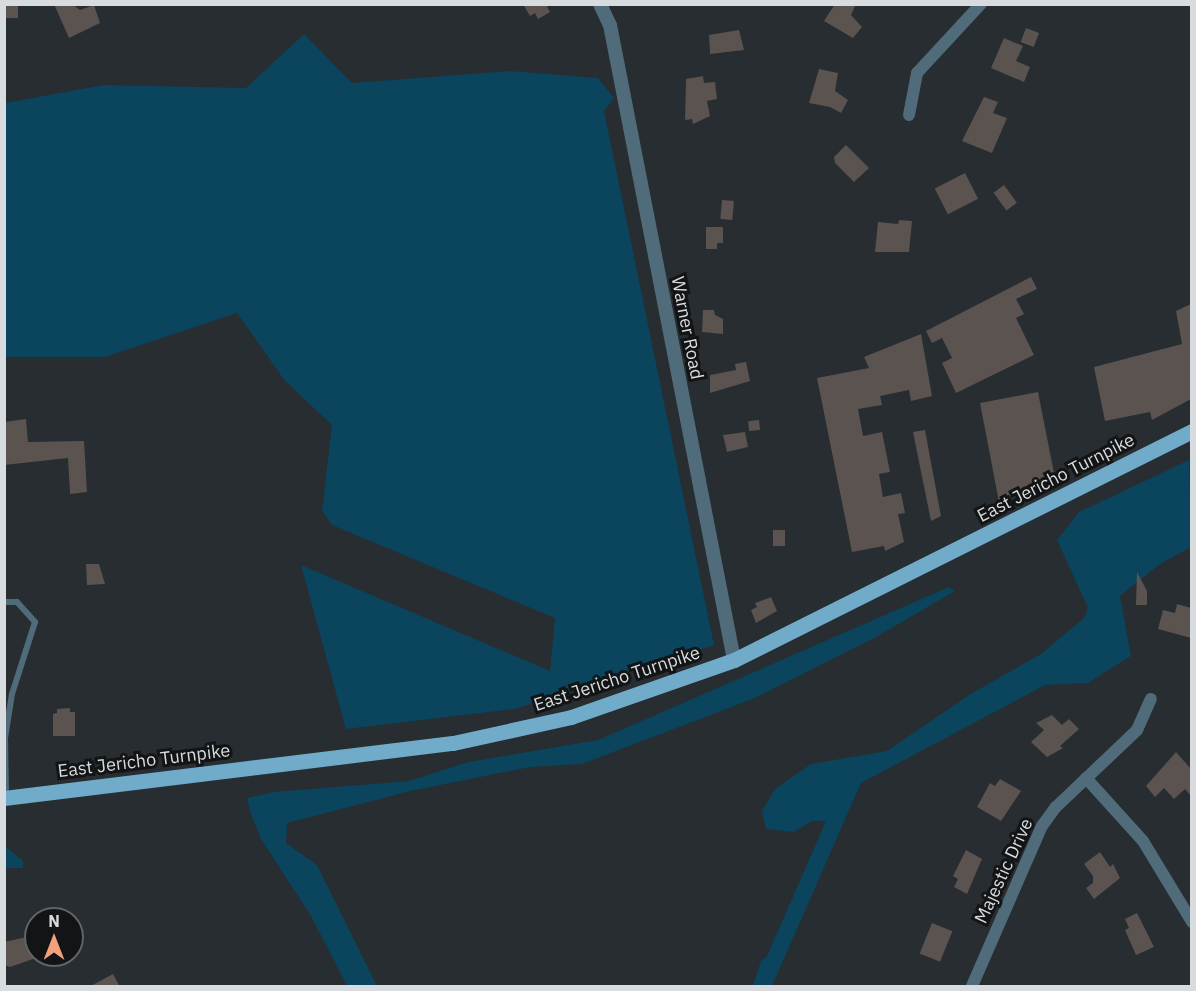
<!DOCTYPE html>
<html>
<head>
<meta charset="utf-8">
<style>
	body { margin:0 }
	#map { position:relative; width:1196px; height:991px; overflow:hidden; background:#272d30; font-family:"IBM Plex Sans",sans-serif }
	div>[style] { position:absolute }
	.green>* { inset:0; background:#0a445d }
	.building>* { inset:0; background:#5a5350; transform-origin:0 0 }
	.service>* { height:6px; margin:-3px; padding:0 3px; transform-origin:3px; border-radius:3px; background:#506c7b }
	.minor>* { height:12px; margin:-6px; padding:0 6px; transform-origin:6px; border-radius:6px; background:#506c7b }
	.tertiary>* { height:14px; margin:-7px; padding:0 7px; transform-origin:7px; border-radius:7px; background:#506c7b }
	.primary>* { height:15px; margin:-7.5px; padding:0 7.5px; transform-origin:7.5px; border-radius:7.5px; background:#71abca }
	span { translate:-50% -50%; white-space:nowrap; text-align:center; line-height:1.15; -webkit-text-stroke:6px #121416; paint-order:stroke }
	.street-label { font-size:18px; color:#d8dcde }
	.frame { position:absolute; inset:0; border:6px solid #d8dcde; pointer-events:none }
	.north { position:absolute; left:24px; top:907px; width:60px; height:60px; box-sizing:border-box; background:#121416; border:2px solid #616466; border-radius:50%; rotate:0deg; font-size:16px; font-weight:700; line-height:24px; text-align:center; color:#d8dcde }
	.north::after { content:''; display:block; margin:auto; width:21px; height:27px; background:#f1a27b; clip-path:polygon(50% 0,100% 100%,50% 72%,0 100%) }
</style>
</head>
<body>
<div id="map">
	<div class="green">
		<div style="clip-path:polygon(304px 34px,352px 83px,510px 71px,598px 78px,614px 98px,604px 111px,714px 645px,515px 709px,346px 729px,301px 565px,550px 671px,555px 618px,332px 525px,322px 511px,332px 425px,285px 381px,237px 313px,105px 357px,5px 357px,5px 103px,104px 85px,246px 88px)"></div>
		<div style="clip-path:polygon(1189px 460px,1191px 547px,1160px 564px,1120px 596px,1131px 656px,1088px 683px,1045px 685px,861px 783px,772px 986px,753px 986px,761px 961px,767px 956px,826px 821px,812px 821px,794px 832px,766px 829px,762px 811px,775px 789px,811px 764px,887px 751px,969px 695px,1041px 654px,1084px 618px,1088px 608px,1057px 540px,1079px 512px)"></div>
		<div style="clip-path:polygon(949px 587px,955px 591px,878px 636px,755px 698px,582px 764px,530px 767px,411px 791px,287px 823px,286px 843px,317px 865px,377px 986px,347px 986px,311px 916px,261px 839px,250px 812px,247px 798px,273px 792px,409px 781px,468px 762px,598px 740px)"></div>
		<div style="clip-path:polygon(5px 846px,23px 861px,23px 868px,5px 868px)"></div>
	</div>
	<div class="building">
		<div style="left:4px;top:4px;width:14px;height:14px"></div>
		<div style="clip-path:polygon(54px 4px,72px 4px,80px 10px,94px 5px,100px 23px,69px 38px)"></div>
		<div style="clip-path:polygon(523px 4px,552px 4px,547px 7px,550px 12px,538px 19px,535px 13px,530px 16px)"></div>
		<div style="clip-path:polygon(835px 4px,856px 4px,851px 15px,862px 27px,853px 38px,824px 21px)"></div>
		<div style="left:1026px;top:28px;width:14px;height:15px;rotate:21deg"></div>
		<div style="clip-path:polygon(739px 30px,744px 50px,710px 54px,709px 35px)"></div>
		<div style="clip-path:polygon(1004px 38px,1023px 46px,1016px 61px,1030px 67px,1024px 82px,991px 68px)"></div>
		<div style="clip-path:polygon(819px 69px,838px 73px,835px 91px,848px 100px,841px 113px,830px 107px,809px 103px)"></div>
		<div style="clip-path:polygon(703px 76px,704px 83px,715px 82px,717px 99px,707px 101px,710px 116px,693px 124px,692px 119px,685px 120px,686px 79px)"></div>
		<div style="clip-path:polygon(984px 97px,998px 102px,993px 113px,1007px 118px,992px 153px,962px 141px)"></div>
		<div style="clip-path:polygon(846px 145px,869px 168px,854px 182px,835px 163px,834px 157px)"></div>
		<div style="left:965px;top:173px;width:29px;height:34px;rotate:63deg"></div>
		<div style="left:1004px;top:185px;width:22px;height:13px;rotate:54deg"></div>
		<div style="left:722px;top:200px;width:12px;height:19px;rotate:5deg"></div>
		<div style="clip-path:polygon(899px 220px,912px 221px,909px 252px,875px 252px,878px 222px,898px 224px)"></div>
		<div style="clip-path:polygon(706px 227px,723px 227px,723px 243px,717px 243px,717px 249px,706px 249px)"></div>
		<div style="clip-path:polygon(1031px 277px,1037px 289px,1016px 299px,1024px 314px,1016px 318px,1034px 355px,956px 393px,942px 363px,952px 358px,942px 338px,932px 343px,926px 331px)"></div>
		<div style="clip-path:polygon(1191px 304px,1191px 399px,1152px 420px,1150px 412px,1105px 421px,1094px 367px,1182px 344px,1176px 311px)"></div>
		<div style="clip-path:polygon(703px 310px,714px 310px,715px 315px,723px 319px,723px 334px,702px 332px)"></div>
		<div style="clip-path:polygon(921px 334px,932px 396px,911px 401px,909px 390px,880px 396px,882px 405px,858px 409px,863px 436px,882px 432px,890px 472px,879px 474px,883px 497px,901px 493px,905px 513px,898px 514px,904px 542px,885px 551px,884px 546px,852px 552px,817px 378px,869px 368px,864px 357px)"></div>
		<div style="clip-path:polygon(746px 362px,750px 381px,710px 393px,710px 375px,736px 370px,735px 364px)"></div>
		<div style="clip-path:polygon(1038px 392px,1054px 473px,999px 502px,980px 403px)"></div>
		<div style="clip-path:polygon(26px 419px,28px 442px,84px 441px,87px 492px,70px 494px,68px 458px,4px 465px,4px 422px)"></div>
		<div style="left:759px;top:420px;width:10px;height:11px;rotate:84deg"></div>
		<div style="clip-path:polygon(925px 430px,941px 516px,931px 521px,913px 432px)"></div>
		<div style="clip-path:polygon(745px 432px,748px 447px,727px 452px,723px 435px)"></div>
		<div style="left:773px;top:530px;width:12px;height:16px"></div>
		<div style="clip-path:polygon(86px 564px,99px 564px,105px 584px,87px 585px)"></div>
		<div style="clip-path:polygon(1137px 572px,1147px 591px,1147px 605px,1136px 605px)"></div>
		<div style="clip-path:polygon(771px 597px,777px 611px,756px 623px,751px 610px,757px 607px,755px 603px)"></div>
		<div style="clip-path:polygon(1177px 604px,1191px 608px,1191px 638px,1158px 629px,1163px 610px,1175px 613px)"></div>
		<div style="clip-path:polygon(70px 708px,70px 712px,75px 712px,75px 736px,53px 736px,53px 714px,57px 713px,57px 709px)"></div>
		<div style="clip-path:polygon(1052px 715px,1062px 725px,1069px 719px,1079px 729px,1060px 746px,1063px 748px,1047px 757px,1031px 742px,1044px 730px,1036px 723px)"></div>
		<div style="clip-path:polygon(1176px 752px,1191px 769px,1191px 796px,1185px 789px,1174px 799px,1164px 788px,1155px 797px,1146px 786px)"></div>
		<div style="clip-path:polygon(1000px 779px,1021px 791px,1001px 821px,977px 807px,990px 783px,995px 786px)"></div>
		<div style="clip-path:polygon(966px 850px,982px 859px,967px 894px,954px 887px,958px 879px,953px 876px)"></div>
		<div style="clip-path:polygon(1100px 852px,1110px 867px,1113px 864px,1120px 878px,1094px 899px,1086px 888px,1093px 883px,1093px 876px,1084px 864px)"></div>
		<div style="clip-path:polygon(1137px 913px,1154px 947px,1136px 955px,1125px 930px,1129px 928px,1125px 919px)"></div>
		<div style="left:932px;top:923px;width:22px;height:33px;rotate:22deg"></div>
		<div style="clip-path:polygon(36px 935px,36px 958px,10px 967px,4px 965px,4px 942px)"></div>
		<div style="clip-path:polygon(113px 974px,120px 987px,89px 987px)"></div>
	</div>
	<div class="service">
		<div style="left:4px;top:602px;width:13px"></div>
		<div style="left:17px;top:602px;width:27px;rotate:48deg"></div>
		<div style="left:35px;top:622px;width:76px;rotate:107.7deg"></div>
		<div style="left:12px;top:694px;width:45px;rotate:99deg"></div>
		<div style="left:5px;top:738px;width:58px;rotate:89deg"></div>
	</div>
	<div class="minor">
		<div style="left:909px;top:115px;width:43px;rotate:-79.2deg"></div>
		<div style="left:917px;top:73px;width:94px;rotate:-47.2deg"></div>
		<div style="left:1086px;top:778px;width:85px;rotate:47.9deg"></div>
		<div style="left:1143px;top:841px;width:95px;rotate:58.8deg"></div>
		<div style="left:972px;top:986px;width:175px;rotate:-66.4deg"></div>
		<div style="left:1042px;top:826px;width:24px;rotate:-54deg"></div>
		<div style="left:1056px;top:807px;width:112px;rotate:-43.5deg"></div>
		<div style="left:1137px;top:730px;width:34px;rotate:-66deg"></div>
	</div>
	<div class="tertiary">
		<div style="left:600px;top:4px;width:23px;rotate:65deg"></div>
		<div style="left:610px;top:25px;width:647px;rotate:78.95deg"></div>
	</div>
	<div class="primary">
		<div style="left:4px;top:798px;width:452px;rotate:-7deg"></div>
		<div style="left:453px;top:743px;width:121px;rotate:-12.4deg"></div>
		<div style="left:571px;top:717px;width:173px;rotate:-19.3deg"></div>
		<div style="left:734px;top:660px;width:512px;rotate:-26.57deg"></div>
	</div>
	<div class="street-label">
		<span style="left:687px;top:328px;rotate:79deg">Warner Road</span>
		<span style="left:1056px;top:478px;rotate:-27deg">East Jericho Turnpike</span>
		<span style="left:617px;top:679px;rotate:-18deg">East Jericho Turnpike</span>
		<span style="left:144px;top:761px;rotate:-7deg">East Jericho Turnpike</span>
		<span style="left:1004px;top:871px;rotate:-65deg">Majestic Drive</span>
	</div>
	<div class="frame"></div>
	<div class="north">N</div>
</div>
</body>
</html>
